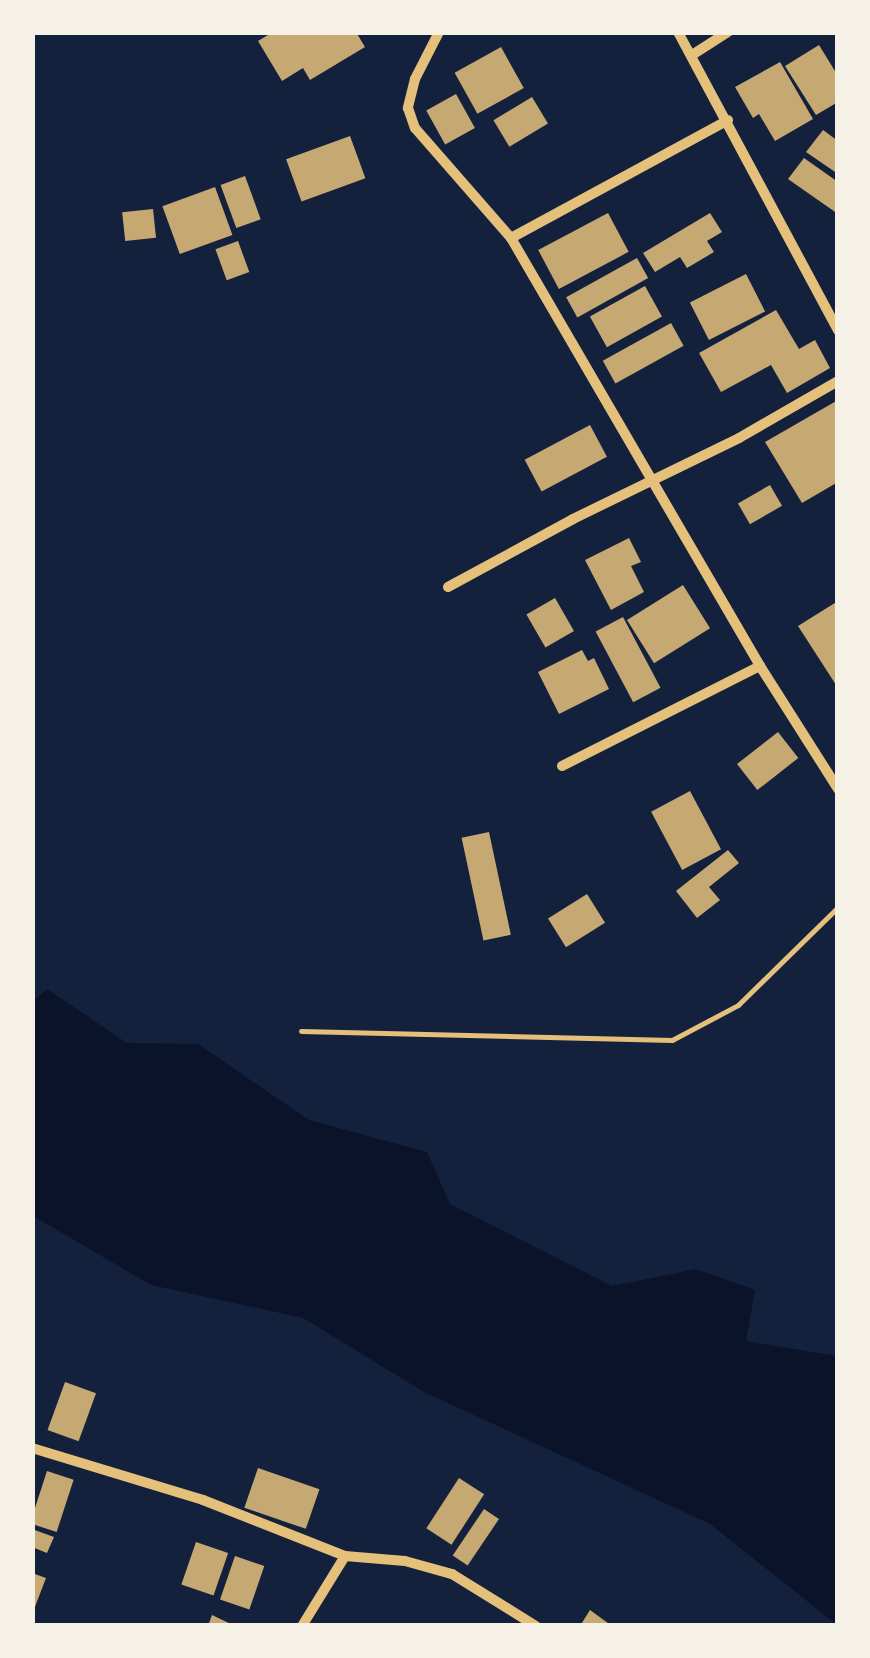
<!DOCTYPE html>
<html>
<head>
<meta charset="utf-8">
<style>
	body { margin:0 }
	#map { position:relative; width:870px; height:1658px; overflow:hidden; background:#14213d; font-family:Commissioner,sans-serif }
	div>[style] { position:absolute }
	.water>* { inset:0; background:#0b132b }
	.building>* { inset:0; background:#c6a872; transform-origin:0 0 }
	.path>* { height:5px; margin:-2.5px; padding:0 2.5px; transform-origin:2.5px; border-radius:2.5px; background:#e5c07b }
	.minor>* { height:10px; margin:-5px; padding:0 5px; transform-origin:5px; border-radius:5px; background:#e5c07b }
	span { translate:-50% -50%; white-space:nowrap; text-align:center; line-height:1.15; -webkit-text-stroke:10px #f6f1e7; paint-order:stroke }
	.frame { position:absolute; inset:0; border:35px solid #f6f1e7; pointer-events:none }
</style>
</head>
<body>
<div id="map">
	<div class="water">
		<div style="clip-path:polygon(47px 989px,127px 1043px,198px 1044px,309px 1120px,427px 1152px,450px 1204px,612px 1286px,696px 1269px,755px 1290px,746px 1341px,837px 1356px,837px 1625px,710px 1524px,424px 1392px,303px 1318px,151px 1285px,33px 1216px,33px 1001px)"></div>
	</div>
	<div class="building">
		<div style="clip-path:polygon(273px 32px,356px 32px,365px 47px,310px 80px,303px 68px,282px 81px,258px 41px)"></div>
		<div style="clip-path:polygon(819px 45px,838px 76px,838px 102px,816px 115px,785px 66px)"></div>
		<div style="left:501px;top:47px;width:47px;height:53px;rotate:61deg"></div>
		<div style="clip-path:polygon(780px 62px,813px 119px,775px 141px,759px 114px,753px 118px,735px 87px)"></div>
		<div style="left:456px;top:94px;width:39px;height:34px;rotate:61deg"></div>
		<div style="left:532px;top:97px;width:31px;height:45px;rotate:59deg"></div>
		<div style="clip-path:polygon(823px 130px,838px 141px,838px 174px,806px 152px)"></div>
		<div style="left:350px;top:136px;width:45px;height:68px;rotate:70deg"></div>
		<div style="clip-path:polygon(804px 158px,838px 182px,838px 214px,788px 179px)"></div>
		<div style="left:245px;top:176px;width:46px;height:26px;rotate:70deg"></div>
		<div style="left:215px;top:187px;width:51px;height:56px;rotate:70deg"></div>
		<div style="left:153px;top:209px;width:29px;height:31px;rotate:84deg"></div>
		<div style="left:608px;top:213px;width:44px;height:79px;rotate:62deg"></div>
		<div style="clip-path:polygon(710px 213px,722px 232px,707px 241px,714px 252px,687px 268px,680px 257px,655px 272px,643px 253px)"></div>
		<div style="left:238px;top:241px;width:33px;height:24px;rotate:70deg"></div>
		<div style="left:637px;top:258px;width:23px;height:81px;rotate:61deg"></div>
		<div style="left:746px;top:274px;width:42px;height:63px;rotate:63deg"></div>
		<div style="left:645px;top:286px;width:35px;height:63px;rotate:61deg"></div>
		<div style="clip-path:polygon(776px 310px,799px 349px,815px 340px,830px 368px,787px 393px,771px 365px,721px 392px,699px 353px)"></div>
		<div style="left:671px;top:323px;width:26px;height:78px;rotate:61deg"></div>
		<div style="clip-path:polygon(838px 400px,838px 482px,802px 503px,765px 442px)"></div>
		<div style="left:590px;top:425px;width:36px;height:74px;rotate:62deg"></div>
		<div style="left:770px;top:485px;width:24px;height:37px;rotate:60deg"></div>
		<div style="clip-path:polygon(629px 538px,641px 562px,631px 566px,644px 592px,611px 610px,585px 560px)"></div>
		<div style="left:683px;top:585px;width:51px;height:66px;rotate:58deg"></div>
		<div style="left:555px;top:598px;width:38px;height:33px;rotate:60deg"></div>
		<div style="clip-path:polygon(838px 601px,838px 688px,798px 626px)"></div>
		<div style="left:623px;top:617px;width:80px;height:31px;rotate:62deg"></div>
		<div style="clip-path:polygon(582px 650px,588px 661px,594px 658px,609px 689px,559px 714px,538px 672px)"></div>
		<div style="left:778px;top:732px;width:33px;height:52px;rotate:52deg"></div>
		<div style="left:690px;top:791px;width:66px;height:44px;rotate:62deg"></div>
		<div style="left:489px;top:832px;width:105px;height:28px;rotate:78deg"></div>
		<div style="clip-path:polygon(728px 850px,739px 863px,709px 887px,720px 900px,697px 918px,676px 891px)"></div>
		<div style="left:587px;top:894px;width:34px;height:46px;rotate:58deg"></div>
		<div style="left:65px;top:1382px;width:33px;height:51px;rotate:20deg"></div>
		<div style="left:258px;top:1468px;width:65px;height:42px;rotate:19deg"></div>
		<div style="left:47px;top:1471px;width:28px;height:55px;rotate:18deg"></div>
		<div style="left:459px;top:1478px;width:30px;height:60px;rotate:33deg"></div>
		<div style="left:484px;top:1509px;width:18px;height:56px;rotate:34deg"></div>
		<div style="clip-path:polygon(32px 1529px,54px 1537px,47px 1553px,32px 1547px)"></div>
		<div style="left:196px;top:1542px;width:34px;height:45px;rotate:19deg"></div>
		<div style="left:235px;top:1556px;width:31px;height:46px;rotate:19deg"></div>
		<div style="clip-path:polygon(32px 1573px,46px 1578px,33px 1612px,32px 1612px)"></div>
		<div style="clip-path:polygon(590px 1610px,612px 1626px,580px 1626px)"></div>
		<div style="clip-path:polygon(212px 1615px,235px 1626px,208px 1626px)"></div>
	</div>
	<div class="path">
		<div style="left:301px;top:1031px;width:371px;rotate:1.4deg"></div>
		<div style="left:672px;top:1040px;width:75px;rotate:-27.9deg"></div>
		<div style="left:738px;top:1005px;width:140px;rotate:-44.4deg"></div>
	</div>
	<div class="minor">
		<div style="left:439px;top:32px;width:53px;rotate:117.1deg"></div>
		<div style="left:415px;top:79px;width:30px;rotate:104deg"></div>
		<div style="left:408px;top:108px;width:21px;rotate:71deg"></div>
		<div style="left:415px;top:128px;width:146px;rotate:48.9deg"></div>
		<div style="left:511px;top:238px;width:495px;rotate:59.8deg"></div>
		<div style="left:760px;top:666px;width:146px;rotate:57.6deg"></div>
		<div style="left:678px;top:32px;width:339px;rotate:61.8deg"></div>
		<div style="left:692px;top:55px;width:43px;rotate:-32.6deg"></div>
		<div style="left:511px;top:238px;width:247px;rotate:-28.5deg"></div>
		<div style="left:448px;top:587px;width:142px;rotate:-28.5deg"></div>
		<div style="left:573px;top:519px;width:185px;rotate:-26deg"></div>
		<div style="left:739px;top:438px;width:114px;rotate:-29.9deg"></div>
		<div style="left:562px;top:766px;width:222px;rotate:-26.8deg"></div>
		<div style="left:32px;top:1448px;width:179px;rotate:16.9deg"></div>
		<div style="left:203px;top:1500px;width:153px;rotate:21.5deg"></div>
		<div style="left:345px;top:1556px;width:60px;rotate:4.8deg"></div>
		<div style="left:405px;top:1561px;width:49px;rotate:15.5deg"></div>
		<div style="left:452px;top:1574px;width:99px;rotate:31.8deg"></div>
		<div style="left:302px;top:1626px;width:82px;rotate:-58.4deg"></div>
	</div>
	<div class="frame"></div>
</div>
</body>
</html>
